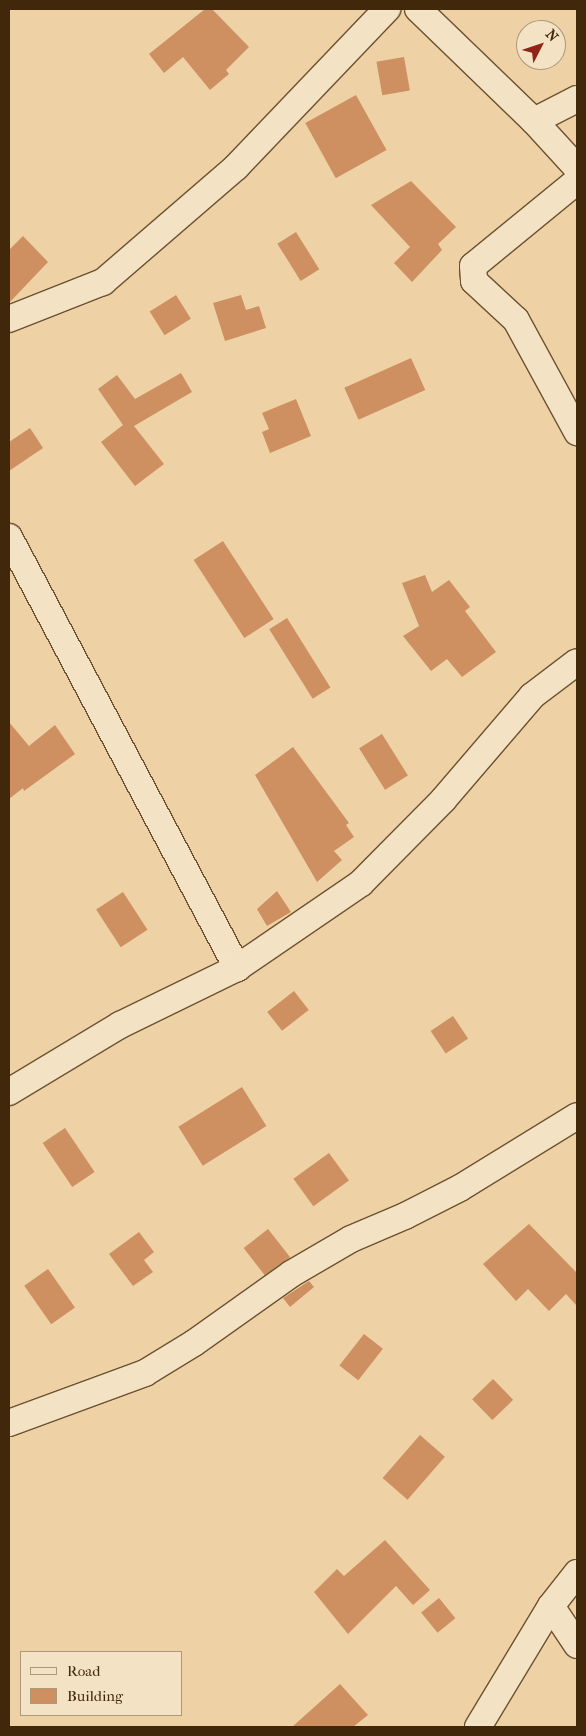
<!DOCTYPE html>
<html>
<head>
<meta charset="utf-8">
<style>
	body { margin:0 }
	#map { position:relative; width:586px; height:1736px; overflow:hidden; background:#eed2a5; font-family:"IM FELL French Canon",serif }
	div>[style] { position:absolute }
	.building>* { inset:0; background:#ce8f61; transform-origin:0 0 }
	.roads { filter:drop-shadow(1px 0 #6c5231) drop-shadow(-1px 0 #6c5231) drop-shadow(0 1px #6c5231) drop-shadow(0 -1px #6c5231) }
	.street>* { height:26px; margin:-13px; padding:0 13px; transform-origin:13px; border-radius:13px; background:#f4e2c4 }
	span { translate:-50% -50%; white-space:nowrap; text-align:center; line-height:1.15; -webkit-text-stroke:4px #f4e2c4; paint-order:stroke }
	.frame { position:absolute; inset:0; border:10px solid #41280a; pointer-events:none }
	.legend { position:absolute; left:20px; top:1651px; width:162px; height:65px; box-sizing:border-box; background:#f4e2c4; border:1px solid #ac987a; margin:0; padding:6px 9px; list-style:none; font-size:15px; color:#41280a }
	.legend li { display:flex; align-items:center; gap:10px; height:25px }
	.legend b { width:25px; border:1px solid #ac987a }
	.north { position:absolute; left:516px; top:20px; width:50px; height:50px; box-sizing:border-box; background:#f4e2c4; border:1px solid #ac987a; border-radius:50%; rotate:49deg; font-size:14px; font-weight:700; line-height:20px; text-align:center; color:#41280a }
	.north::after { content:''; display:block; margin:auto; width:18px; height:22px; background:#8f2418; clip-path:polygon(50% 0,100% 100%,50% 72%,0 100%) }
</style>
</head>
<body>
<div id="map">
	<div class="building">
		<div style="clip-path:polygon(205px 9px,212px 9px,249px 47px,226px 70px,229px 74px,210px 90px,183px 57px,164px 73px,149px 54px)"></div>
		<div style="left:404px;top:57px;width:34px;height:28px;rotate:80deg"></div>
		<div style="left:356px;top:95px;width:63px;height:58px;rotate:61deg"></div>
		<div style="clip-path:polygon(411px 181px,456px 227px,438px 244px,442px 250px,412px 282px,394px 263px,410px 247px,371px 205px)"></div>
		<div style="left:296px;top:232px;width:44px;height:22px;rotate:58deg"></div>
		<div style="clip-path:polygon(23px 236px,48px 262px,9px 303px,9px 250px)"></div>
		<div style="left:176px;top:295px;width:28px;height:31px;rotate:58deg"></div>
		<div style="clip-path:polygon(241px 295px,246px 310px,259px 306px,266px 328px,225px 341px,213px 303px)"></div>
		<div style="left:411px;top:358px;width:35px;height:73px;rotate:66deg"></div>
		<div style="clip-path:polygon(181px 373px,192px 392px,134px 426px,164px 464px,135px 486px,101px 442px,123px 425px,98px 389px,117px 375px,135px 399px)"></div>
		<div style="clip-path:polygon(296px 399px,311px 436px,270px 453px,262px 432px,269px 429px,262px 413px)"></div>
		<div style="clip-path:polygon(30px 428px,43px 448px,9px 471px,9px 442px)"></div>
		<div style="left:223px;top:541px;width:93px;height:35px;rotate:57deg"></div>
		<div style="clip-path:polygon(425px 575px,432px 592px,449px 580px,470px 607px,465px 611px,496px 652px,462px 677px,447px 659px,431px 671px,403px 636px,419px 626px,402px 583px)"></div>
		<div style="left:287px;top:618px;width:82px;height:21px;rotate:58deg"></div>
		<div style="clip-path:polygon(9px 722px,29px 746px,55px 725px,75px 754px,24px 791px,23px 788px,9px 799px)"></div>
		<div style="left:382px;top:734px;width:49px;height:27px;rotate:58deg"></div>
		<div style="clip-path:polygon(293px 747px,349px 823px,346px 825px,354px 837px,334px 851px,342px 860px,317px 882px,255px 775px)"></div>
		<div style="clip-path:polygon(277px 891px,291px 912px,267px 926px,257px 909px)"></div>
		<div style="left:123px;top:892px;width:45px;height:32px;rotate:57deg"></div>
		<div style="left:294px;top:991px;width:24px;height:34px;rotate:52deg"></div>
		<div style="left:453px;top:1016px;width:27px;height:27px;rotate:56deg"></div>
		<div style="left:242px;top:1087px;width:46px;height:75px;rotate:58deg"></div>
		<div style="left:65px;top:1128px;width:53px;height:27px;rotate:56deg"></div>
		<div style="left:329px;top:1153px;width:34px;height:44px;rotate:54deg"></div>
		<div style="clip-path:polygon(529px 1224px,577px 1273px,577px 1306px,566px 1294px,549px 1311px,528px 1289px,516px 1301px,483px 1264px)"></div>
		<div style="left:268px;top:1229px;width:36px;height:31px;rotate:52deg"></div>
		<div style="clip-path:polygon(139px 1232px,154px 1252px,144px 1260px,153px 1272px,133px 1286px,109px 1254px)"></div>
		<div style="left:48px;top:1269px;width:47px;height:29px;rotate:55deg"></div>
		<div style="clip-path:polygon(309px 1281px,314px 1287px,290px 1307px,283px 1298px)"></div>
		<div style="left:364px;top:1334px;width:24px;height:40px;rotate:38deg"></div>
		<div style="left:493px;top:1379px;width:29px;height:29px;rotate:46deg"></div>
		<div style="left:420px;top:1435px;width:33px;height:57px;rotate:41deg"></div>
		<div style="clip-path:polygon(385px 1540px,430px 1590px,413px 1605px,396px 1586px,348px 1634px,314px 1592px,337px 1569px,344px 1576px)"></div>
		<div style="left:439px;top:1598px;width:26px;height:23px;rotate:51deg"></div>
		<div style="clip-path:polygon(340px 1684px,368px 1715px,353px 1727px,292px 1727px)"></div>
	</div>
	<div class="roads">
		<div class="street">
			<div style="left:418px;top:9px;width:161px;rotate:44deg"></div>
			<div style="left:534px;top:121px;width:64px;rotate:47.5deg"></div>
			<div style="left:534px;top:121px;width:48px;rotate:-27.1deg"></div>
			<div style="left:577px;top:181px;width:134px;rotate:140.7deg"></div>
			<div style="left:473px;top:266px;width:15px;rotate:86deg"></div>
			<div style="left:474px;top:281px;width:57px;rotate:42.9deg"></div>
			<div style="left:516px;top:320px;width:128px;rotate:61.4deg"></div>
			<div style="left:9px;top:319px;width:101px;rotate:-21.5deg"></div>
			<div style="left:103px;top:282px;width:176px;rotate:-40.8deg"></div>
			<div style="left:236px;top:167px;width:219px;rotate:-46.3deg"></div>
			<div style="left:9px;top:537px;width:488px;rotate:62.1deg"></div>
			<div style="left:9px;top:1092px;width:130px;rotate:-31.1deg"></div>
			<div style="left:120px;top:1025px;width:130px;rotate:-26deg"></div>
			<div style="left:237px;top:968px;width:150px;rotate:-34.4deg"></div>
			<div style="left:361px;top:883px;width:117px;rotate:-45.3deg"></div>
			<div style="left:443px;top:800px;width:137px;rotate:-49.4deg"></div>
			<div style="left:532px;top:696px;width:56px;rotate:-37.1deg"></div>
			<div style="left:9px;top:1423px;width:145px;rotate:-20.2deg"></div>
			<div style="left:145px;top:1373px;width:57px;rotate:-31.5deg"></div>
			<div style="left:194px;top:1343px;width:119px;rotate:-35.4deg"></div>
			<div style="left:291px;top:1274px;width:69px;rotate:-30.3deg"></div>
			<div style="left:351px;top:1239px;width:59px;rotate:-23.1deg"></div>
			<div style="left:405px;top:1216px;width:62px;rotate:-27deg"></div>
			<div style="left:460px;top:1188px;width:137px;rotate:-31.6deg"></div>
			<div style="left:551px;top:1606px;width:47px;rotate:56.3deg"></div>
			<div style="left:478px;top:1727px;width:141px;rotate:-58.9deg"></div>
			<div style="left:551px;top:1606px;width:42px;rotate:-51.8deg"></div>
		</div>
	</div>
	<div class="frame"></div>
	<ul class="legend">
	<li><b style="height:6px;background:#f4e2c4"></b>Road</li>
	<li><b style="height:14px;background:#ce8f61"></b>Building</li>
	</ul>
	<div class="north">N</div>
</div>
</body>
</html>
